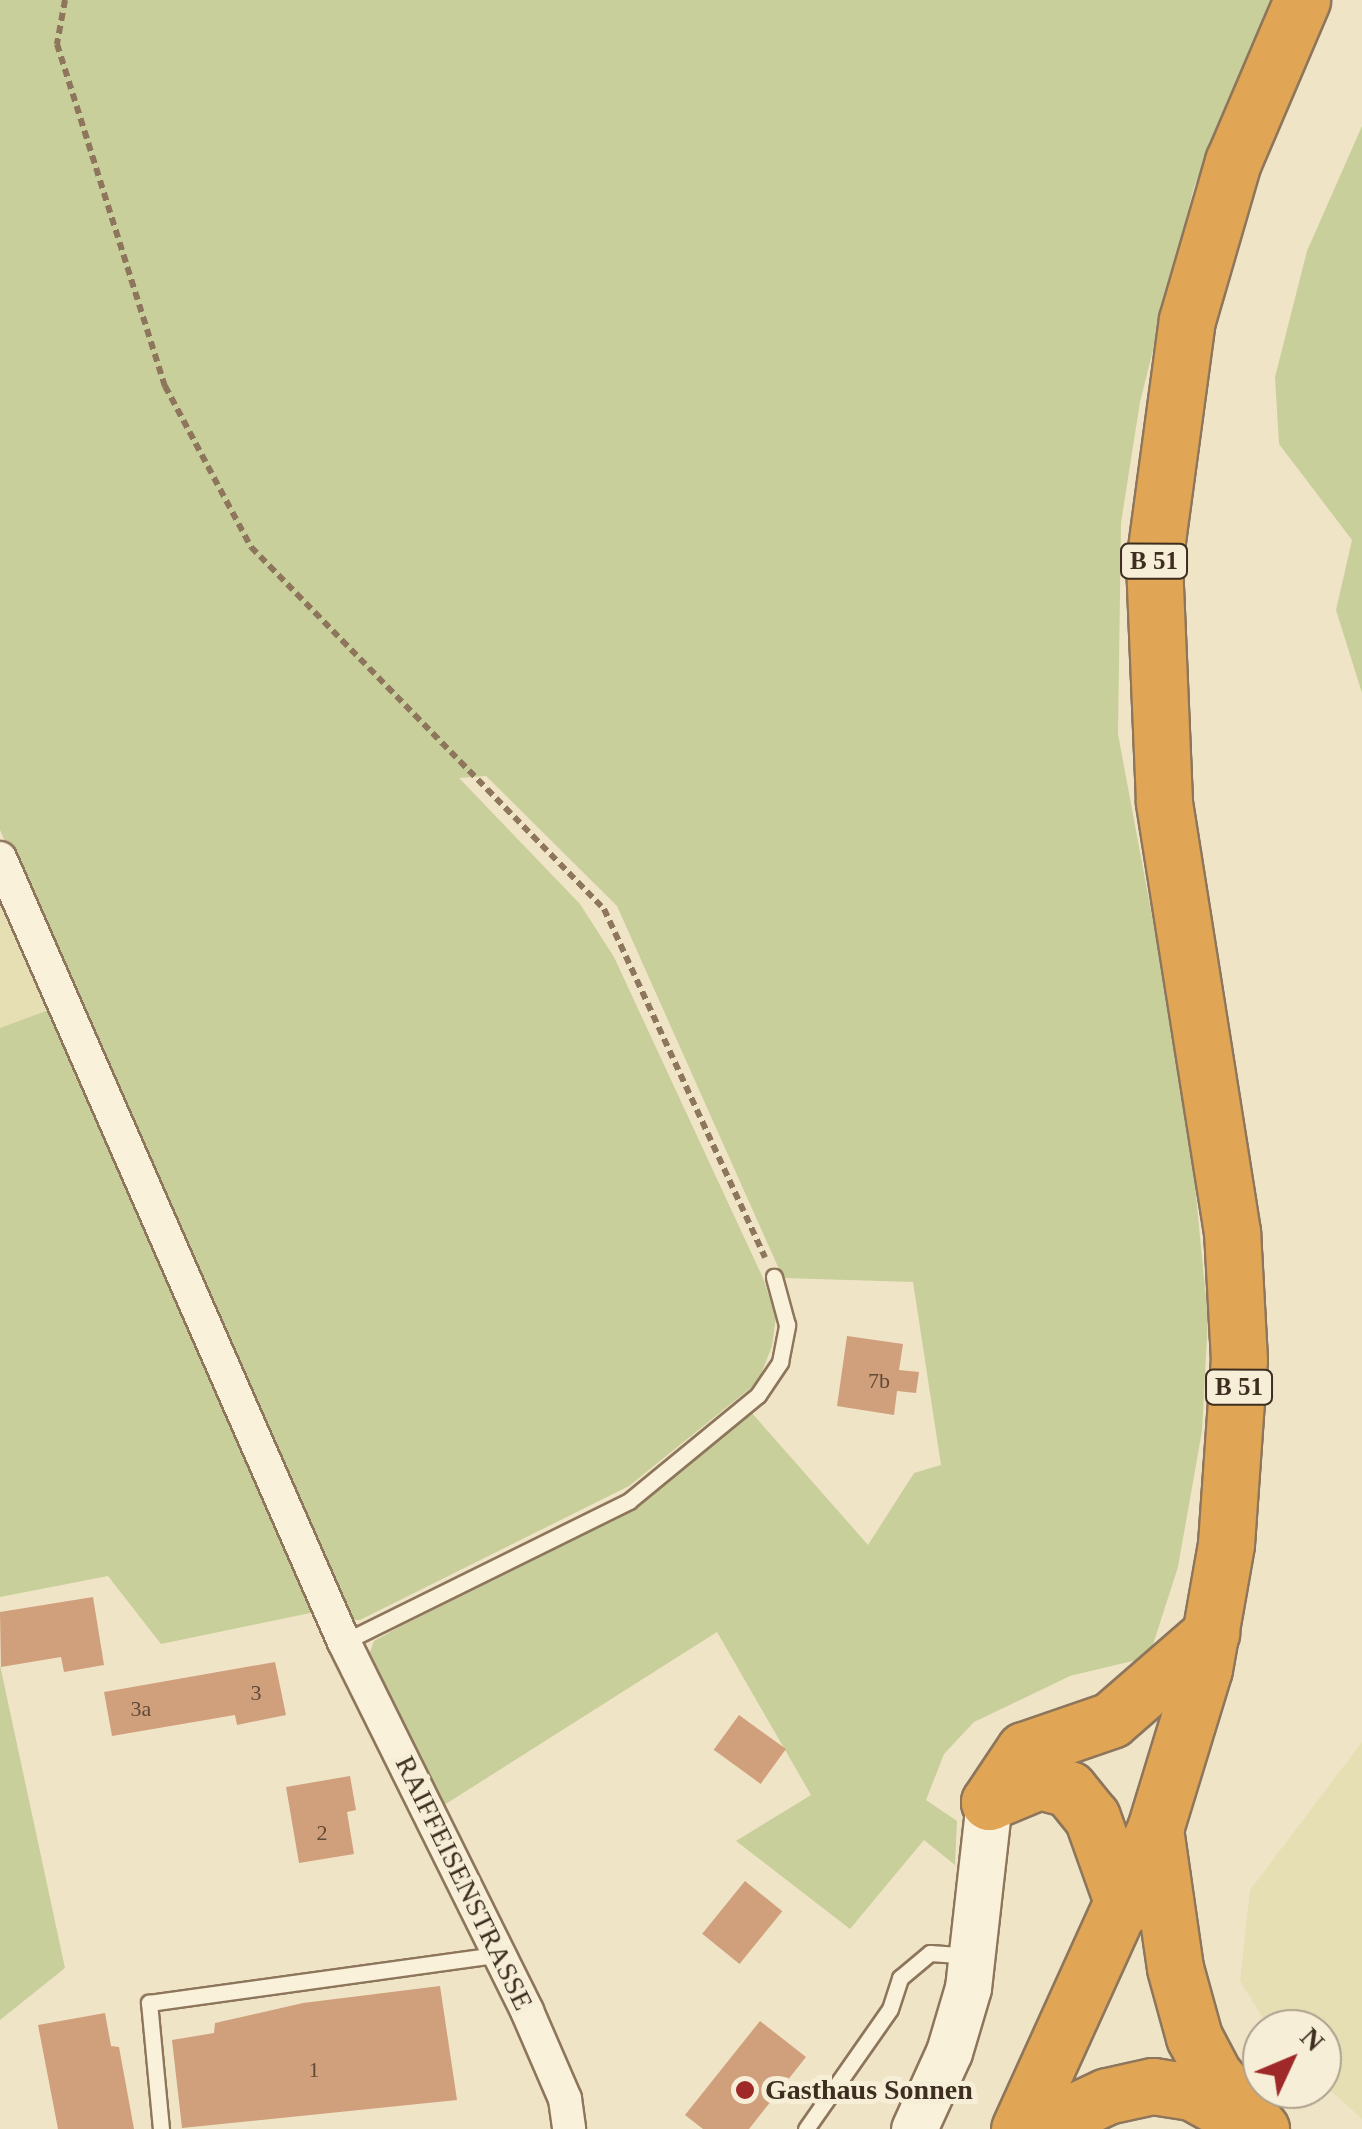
<!DOCTYPE html>
<html>
<head>
<meta charset="utf-8">
<style>
	body { margin:0 }
	#map { position:relative; width:1362px; height:2129px; overflow:hidden; background:#f0e4c7; font-family:Georgia,serif }
	div>[style] { position:absolute }
	.farmland>* { inset:0; background:#e6dfb4 }
	.green>* { inset:0; background:#c9cf9a }
	.building>* { inset:0; background:#d09f7c; transform-origin:0 0 }
	.path>* { height:6px; margin-top:-3px; transform-origin:0; background:repeating-linear-gradient(90deg,#8d765b 0 8px,transparent 0 13px) }
	.roads { filter:drop-shadow(2px 0 #8d765b) drop-shadow(-2px 0 #8d765b) drop-shadow(0 2px #8d765b) drop-shadow(0 -2px #8d765b) }
	.lane>* { height:15px; margin:-7.5px; padding:0 7.5px; transform-origin:7.5px; border-radius:7.5px; background:#faf1db }
	.street>* { height:32px; margin:-16px; padding:0 16px; transform-origin:16px; border-radius:16px; background:#faf1db }
	.secondary>* { height:45px; margin:-22.5px; padding:0 22.5px; transform-origin:22.5px; border-radius:22.5px; background:#faf1db }
	.highway>* { height:55px; margin:-27.5px; padding:0 27.5px; transform-origin:27.5px; border-radius:27.5px; background:#e1a556 }
	.dots>* { width:28px; height:28px; translate:-50% -50%; box-sizing:border-box; border:5px solid #f7eed7; border-radius:50% }
	span { translate:-50% -50%; white-space:nowrap; text-align:center; line-height:1.15; -webkit-text-stroke:10px #f7eed7; paint-order:stroke }
	.number-label { font-size:22px; color:#624a37 }
	.number-label span { -webkit-text-stroke-width:0 }
	.shield-label span { padding:2px 8px; background:#f7eed7; border:2px solid; border-radius:8px; -webkit-text-stroke-width:0 }
	.shield-label { font-size:25px; color:#3d2e20; font-weight:700 }
	.street-label { font-size:28px; color:#3d2e20 }
	.poi-label { font-size:28px; color:#3d2e20; font-weight:700 }
	.left { translate:0 -50%; text-align:left }
	.north { position:absolute; left:1242px; top:2009px; width:100px; height:100px; box-sizing:border-box; background:#f7eed7; border:2px solid #ada18e; border-radius:50%; rotate:46deg; font-size:28px; font-weight:700; line-height:40px; text-align:center; color:#3d2e20 }
	.north::after { content:''; display:block; margin:auto; width:35px; height:45px; background:#9f2929; clip-path:polygon(50% 0,100% 100%,50% 72%,0 100%) }
</style>
</head>
<body>
<div id="map">
	<div class="farmland">
		<div style="clip-path:polygon(0 889px,54px 1008px,0 1028px)"></div>
		<div style="clip-path:polygon(1362px 1742px,1362px 2119px,1322px 2083px,1322px 2029px,1270px 2029px,1240px 1981px,1250px 1890px)"></div>
	</div>
	<div class="green">
		<div style="clip-path:polygon(0 0,1270px 0,1194px 187px,1140px 402px,1121px 523px,1118px 734px,1187px 1104px,1208px 1318px,1202px 1431px,1178px 1567px,1149px 1657px,1070px 1676px,974px 1722px,944px 1754px,926px 1800px,957px 1821px,955px 1865px,924px 1840px,850px 1929px,736px 1841px,811px 1795px,717px 1632px,441px 1807px,367px 1660px,374px 1641px,401px 1626px,625px 1514px,752px 1413px,868px 1545px,914px 1473px,941px 1465px,913px 1282px,783px 1278px,617px 906px,486px 776px,459px 778px,580px 904px,614px 957px,763px 1278px,776px 1317px,772px 1346px,758px 1382px,629px 1486px,360px 1620px,346px 1620px,0 830px)"></div>
		<div style="clip-path:polygon(1362px 126px,1362px 693px,1336px 610px,1352px 540px,1279px 444px,1275px 377px,1307px 251px)"></div>
		<div style="clip-path:polygon(54px 1008px,315px 1612px,161px 1644px,108px 1576px,0 1597px,0 1028px)"></div>
		<div style="clip-path:polygon(0 1665px,65px 1968px,0 2020px)"></div>
	</div>
	<div class="building">
		<div style="clip-path:polygon(847px 1336px,903px 1344px,899px 1370px,919px 1372px,916px 1393px,897px 1391px,894px 1415px,837px 1406px)"></div>
		<div style="clip-path:polygon(93px 1597px,104px 1665px,64px 1672px,61px 1657px,1px 1667px,0 1612px)"></div>
		<div style="clip-path:polygon(275px 1662px,286px 1715px,237px 1725px,235px 1715px,112px 1736px,104px 1692px)"></div>
		<div style="left:739px;top:1715px;width:58px;height:43px;rotate:36deg"></div>
		<div style="clip-path:polygon(350px 1776px,356px 1810px,347px 1812px,354px 1854px,299px 1863px,286px 1787px)"></div>
		<div style="left:745px;top:1881px;width:48px;height:68px;rotate:39deg"></div>
		<div style="clip-path:polygon(440px 1986px,457px 2100px,182px 2128px,172px 2040px,214px 2033px,215px 2023px,303px 2003px)"></div>
		<div style="clip-path:polygon(105px 2013px,111px 2046px,119px 2047px,134px 2129px,58px 2129px,38px 2025px)"></div>
		<div style="clip-path:polygon(760px 2021px,806px 2057px,749px 2129px,703px 2129px,685px 2115px)"></div>
	</div>
	<div class="path">
		<div style="left:65px;top:0;width:45px;rotate:100.3deg"></div>
		<div style="left:57px;top:44px;width:359px;rotate:72.5deg"></div>
		<div style="left:165px;top:386px;width:183px;rotate:61.9deg"></div>
		<div style="left:251px;top:547px;width:506px;rotate:45.72deg"></div>
		<div style="left:604px;top:909px;width:384px;rotate:65.2deg"></div>
	</div>
	<div class="roads">
		<div class="lane">
			<div style="left:344px;top:1642px;width:318px;rotate:-26.3deg"></div>
			<div style="left:629px;top:1501px;width:167px;rotate:-39.4deg"></div>
			<div style="left:758px;top:1395px;width:40px;rotate:-56deg"></div>
			<div style="left:780px;top:1362px;width:38px;rotate:-79deg"></div>
			<div style="left:787px;top:1325px;width:50px;rotate:-105.2deg"></div>
			<div style="left:161px;top:2129px;width:127px;rotate:-95.4deg"></div>
			<div style="left:149px;top:2003px;width:354px;rotate:-7.9deg"></div>
			<div style="left:806px;top:2129px;width:146px;rotate:-55deg"></div>
			<div style="left:890px;top:2009px;width:33px;rotate:-72deg"></div>
			<div style="left:900px;top:1978px;width:39px;rotate:-40deg"></div>
			<div style="left:930px;top:1953px;width:39px;rotate:4deg"></div>
		</div>
		<div class="street">
			<div style="left:0;top:858px;width:856px;rotate:66.31deg"></div>
			<div style="left:344px;top:1642px;width:412px;rotate:63.6deg"></div>
			<div style="left:527px;top:2011px;width:96px;rotate:66.6deg"></div>
			<div style="left:565px;top:2099px;width:30px;rotate:82deg"></div>
		</div>
		<div class="secondary">
			<div style="left:914px;top:2129px;width:85px;rotate:-65.6deg"></div>
			<div style="left:949px;top:2052px;width:67px;rotate:-73.5deg"></div>
			<div style="left:968px;top:1988px;width:187px;rotate:-83.6deg"></div>
		</div>
		<div class="highway">
			<div style="left:989px;top:1802px;width:63px;rotate:-56.1deg"></div>
			<div style="left:1024px;top:1750px;width:92px;rotate:-19deg"></div>
			<div style="left:1111px;top:1720px;width:133px;rotate:-41deg"></div>
			<div style="left:989px;top:1802px;width:54px;rotate:-22.8deg"></div>
			<div style="left:1039px;top:1781px;width:31px;rotate:15deg"></div>
			<div style="left:1069px;top:1789px;width:36px;rotate:51deg"></div>
			<div style="left:1092px;top:1817px;width:96px;rotate:70.4deg"></div>
			<div style="left:1155px;top:1829px;width:140px;rotate:81.8deg"></div>
			<div style="left:1175px;top:1968px;width:72px;rotate:74.6deg"></div>
			<div style="left:1194px;top:2037px;width:43px;rotate:62.2deg"></div>
			<div style="left:1214px;top:2075px;width:72px;rotate:49deg"></div>
			<div style="left:1019px;top:2129px;width:329px;rotate:-65.6deg"></div>
			<div style="left:1155px;top:1829px;width:167px;rotate:-73deg"></div>
			<div style="left:1204px;top:1669px;width:127px;rotate:-80deg"></div>
			<div style="left:1226px;top:1544px;width:184px;rotate:-86deg"></div>
			<div style="left:1239px;top:1360px;width:128px;rotate:-93.1deg"></div>
			<div style="left:1232px;top:1232px;width:436px;rotate:-99deg"></div>
			<div style="left:1164px;top:801px;width:238px;rotate:-92.4deg"></div>
			<div style="left:1154px;top:563px;width:245px;rotate:-82.3deg"></div>
			<div style="left:1187px;top:320px;width:165px;rotate:-73.8deg"></div>
			<div style="left:1233px;top:162px;width:176px;rotate:-66.9deg"></div>
			<div style="left:1037px;top:2129px;width:77px;rotate:-25.2deg"></div>
			<div style="left:1107px;top:2096px;width:47px;rotate:-12.3deg"></div>
			<div style="left:1153px;top:2086px;width:39px;rotate:9deg"></div>
			<div style="left:1192px;top:2092px;width:57px;rotate:29.2deg"></div>
		</div>
	</div>
	<div class="dots">
		<div style="left:745px;top:2090px;background:#9f2929"></div>
	</div>
	<div class="number-label">
		<span style="left:879px;top:1381px">7b</span>
		<span style="left:256px;top:1693px">3</span>
		<span style="left:141px;top:1709px">3a</span>
		<span style="left:322px;top:1833px">2</span>
		<span style="left:314px;top:2070px">1</span>
	</div>
	<div class="shield-label">
		<span style="left:1154px;top:561px">B 51</span>
		<span style="left:1239px;top:1387px">B 51</span>
	</div>
	<div class="street-label">
		<span style="left:464px;top:1883px;rotate:64deg">RAIFFEISENSTRASSE</span>
	</div>
	<div class="poi-label">
		<span class="left" style="left:765px;top:2090px">Gasthaus Sonnen</span>
	</div>
	<div class="north">N</div>
</div>
</body>
</html>
